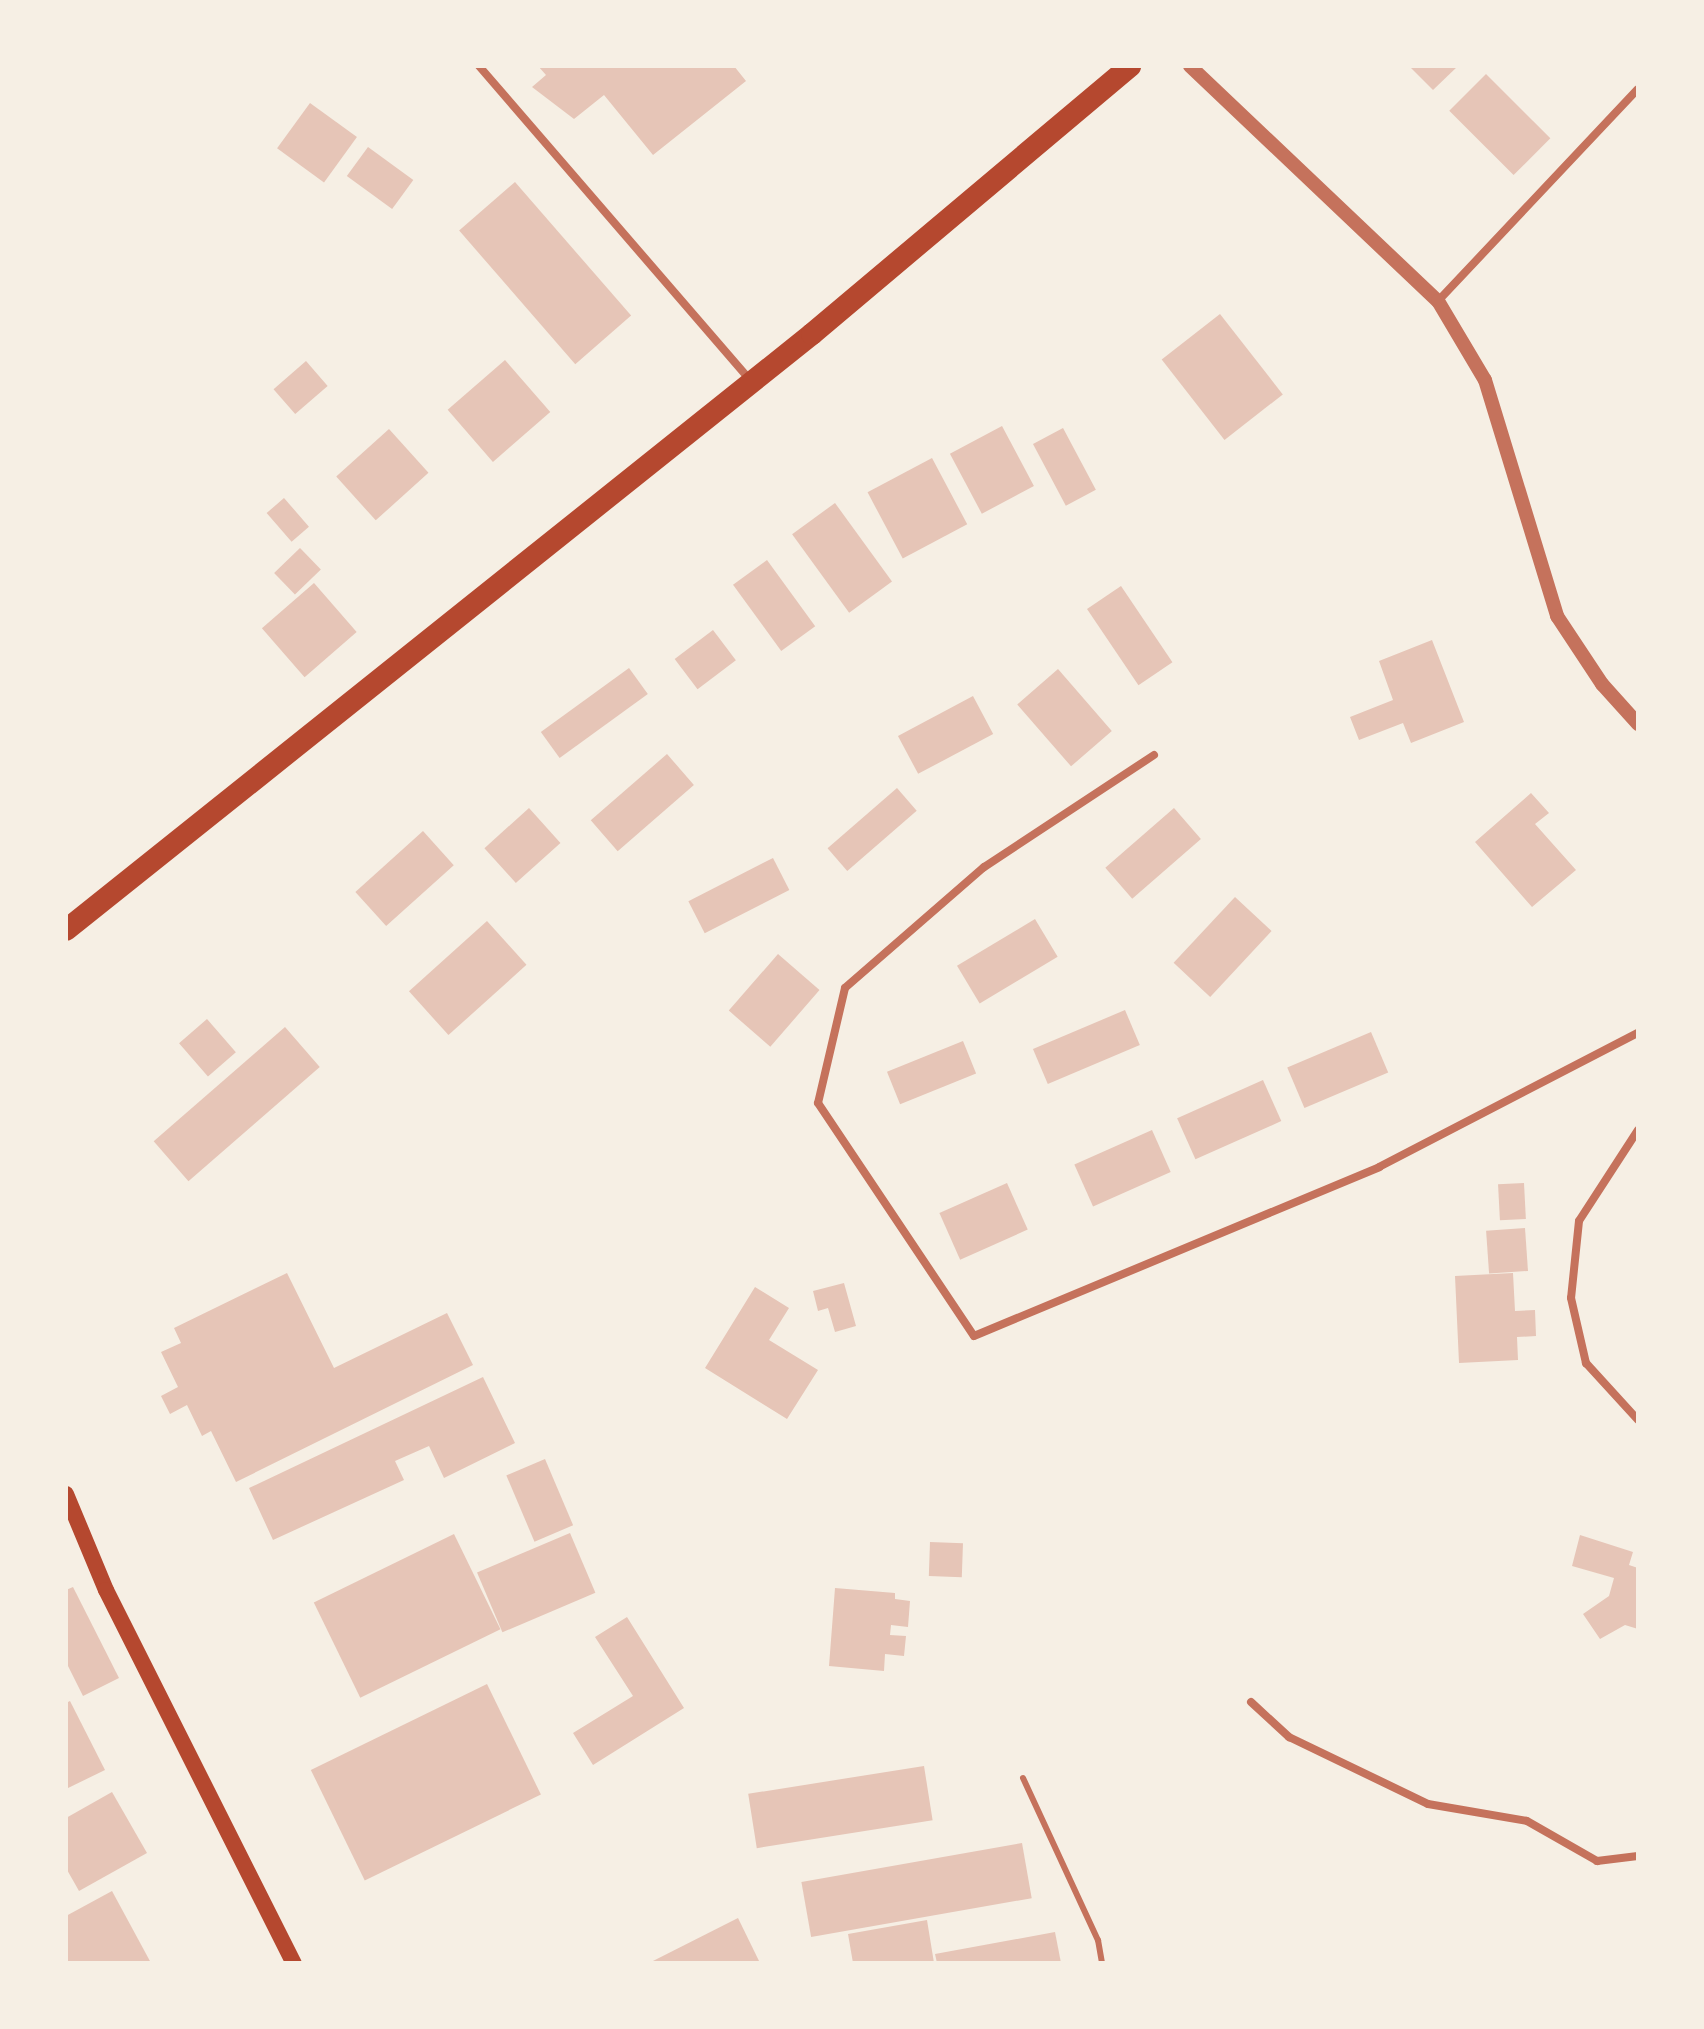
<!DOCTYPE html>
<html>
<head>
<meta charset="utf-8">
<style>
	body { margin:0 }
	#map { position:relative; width:1704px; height:2029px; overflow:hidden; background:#f6efe4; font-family:Signika,sans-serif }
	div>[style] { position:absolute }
	.building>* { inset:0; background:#e6c5b7; transform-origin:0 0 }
	.service>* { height:6px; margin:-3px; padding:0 3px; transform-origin:3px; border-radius:3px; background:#c5725c }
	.minor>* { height:8px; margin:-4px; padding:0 4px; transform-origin:4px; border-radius:4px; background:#c5725c }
	.tertiary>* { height:14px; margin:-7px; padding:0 7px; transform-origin:7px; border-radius:7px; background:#c5725c }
	.secondary>* { height:16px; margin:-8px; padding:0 8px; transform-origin:8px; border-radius:8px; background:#b5482f }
	.trunk>* { height:22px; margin:-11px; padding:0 11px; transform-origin:11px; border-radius:11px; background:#b5482f }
	span { translate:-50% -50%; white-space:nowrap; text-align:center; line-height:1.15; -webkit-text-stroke:8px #f6efe4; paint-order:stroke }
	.frame { position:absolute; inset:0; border:68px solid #f6efe4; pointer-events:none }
</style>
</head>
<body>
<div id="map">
	<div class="building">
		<div style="clip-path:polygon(538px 66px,734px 66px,746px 81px,653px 155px,604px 95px,574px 119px,532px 87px,546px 75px)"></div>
		<div style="clip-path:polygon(1409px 66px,1458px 66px,1433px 90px)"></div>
		<div style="left:1486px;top:74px;width:91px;height:52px;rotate:45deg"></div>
		<div style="left:310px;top:103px;width:58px;height:56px;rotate:36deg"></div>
		<div style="left:368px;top:147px;width:56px;height:36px;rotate:36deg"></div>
		<div style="left:515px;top:182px;width:177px;height:74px;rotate:49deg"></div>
		<div style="left:1220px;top:314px;width:102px;height:74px;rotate:52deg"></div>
		<div style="left:505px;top:360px;width:69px;height:76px;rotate:49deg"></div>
		<div style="left:306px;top:361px;width:33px;height:43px;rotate:49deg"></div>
		<div style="left:1002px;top:426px;width:68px;height:59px;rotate:62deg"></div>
		<div style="left:1063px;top:428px;width:70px;height:34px;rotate:62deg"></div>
		<div style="left:389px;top:429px;width:59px;height:71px;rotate:48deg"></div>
		<div style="left:932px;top:458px;width:75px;height:73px;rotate:62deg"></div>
		<div style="left:284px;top:498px;width:38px;height:23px;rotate:49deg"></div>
		<div style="left:835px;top:503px;width:97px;height:53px;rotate:54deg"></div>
		<div style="left:300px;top:548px;width:30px;height:36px;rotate:46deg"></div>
		<div style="left:767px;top:560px;width:82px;height:42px;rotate:54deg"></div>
		<div style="left:314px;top:583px;width:65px;height:69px;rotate:49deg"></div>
		<div style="left:1121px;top:586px;width:92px;height:41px;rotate:56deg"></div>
		<div style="left:713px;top:630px;width:38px;height:48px;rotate:53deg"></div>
		<div style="clip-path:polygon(1432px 640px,1464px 722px,1411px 743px,1403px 723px,1359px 740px,1350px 717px,1393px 700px,1379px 661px)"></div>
		<div style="left:629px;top:668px;width:32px;height:109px;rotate:54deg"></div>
		<div style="left:1058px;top:669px;width:82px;height:54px;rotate:49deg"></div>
		<div style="left:973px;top:696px;width:43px;height:85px;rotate:62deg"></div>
		<div style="left:667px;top:754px;width:41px;height:101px;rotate:49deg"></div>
		<div style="left:897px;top:788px;width:30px;height:92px;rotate:49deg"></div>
		<div style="clip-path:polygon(1531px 793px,1549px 813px,1535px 824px,1576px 870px,1532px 907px,1475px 842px)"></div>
		<div style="left:529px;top:808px;width:47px;height:60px;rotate:48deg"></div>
		<div style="left:1174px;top:808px;width:41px;height:91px;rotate:49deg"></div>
		<div style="left:423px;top:831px;width:46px;height:91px;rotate:48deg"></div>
		<div style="left:773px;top:858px;width:36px;height:95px;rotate:63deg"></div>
		<div style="left:1235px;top:897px;width:50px;height:90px;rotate:43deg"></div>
		<div style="left:1035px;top:919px;width:44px;height:91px;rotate:59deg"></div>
		<div style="left:487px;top:921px;width:59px;height:105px;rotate:48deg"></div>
		<div style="left:778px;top:954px;width:55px;height:75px;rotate:41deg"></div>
		<div style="left:1125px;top:1010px;width:38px;height:100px;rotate:67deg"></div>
		<div style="left:207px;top:1019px;width:44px;height:37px;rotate:49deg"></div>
		<div style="left:285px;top:1027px;width:53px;height:174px;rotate:49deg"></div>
		<div style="left:1371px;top:1032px;width:44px;height:91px;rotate:67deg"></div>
		<div style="left:963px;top:1041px;width:35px;height:82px;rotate:68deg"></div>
		<div style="left:1263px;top:1080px;width:45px;height:94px;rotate:66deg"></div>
		<div style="left:1152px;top:1130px;width:46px;height:85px;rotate:66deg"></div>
		<div style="left:1007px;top:1183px;width:51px;height:74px;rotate:66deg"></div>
		<div style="left:1524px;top:1183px;width:36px;height:26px;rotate:87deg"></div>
		<div style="left:1525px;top:1228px;width:43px;height:39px;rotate:86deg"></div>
		<div style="clip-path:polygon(287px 1273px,334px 1368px,447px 1313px,473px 1365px,236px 1482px,211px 1431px,202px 1436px,187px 1405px,170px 1414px,161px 1396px,178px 1387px,161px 1352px,181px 1343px,174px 1328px)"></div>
		<div style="clip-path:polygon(1513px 1273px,1515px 1311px,1535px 1310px,1536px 1336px,1517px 1337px,1518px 1360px,1459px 1363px,1455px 1276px)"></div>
		<div style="clip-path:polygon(844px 1283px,856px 1326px,835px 1332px,828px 1308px,818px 1311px,813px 1291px)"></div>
		<div style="clip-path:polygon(755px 1287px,789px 1308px,769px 1340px,818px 1370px,787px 1419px,705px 1368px)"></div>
		<div style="clip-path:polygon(483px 1377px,515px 1443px,444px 1478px,429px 1446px,395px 1461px,404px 1480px,273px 1540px,249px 1488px)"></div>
		<div style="left:545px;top:1459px;width:72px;height:42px;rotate:67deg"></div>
		<div style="left:570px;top:1533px;width:65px;height:101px;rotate:67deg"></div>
		<div style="left:454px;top:1534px;width:106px;height:156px;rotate:64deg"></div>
		<div style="clip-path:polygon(1580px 1535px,1633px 1552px,1629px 1565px,1638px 1568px,1638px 1629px,1625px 1625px,1600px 1639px,1583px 1614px,1609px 1596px,1614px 1578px,1572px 1566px)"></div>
		<div style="left:930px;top:1542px;width:33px;height:34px;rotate:2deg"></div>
		<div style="clip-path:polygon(73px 1587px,119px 1678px,83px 1696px,66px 1662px,66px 1590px)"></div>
		<div style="clip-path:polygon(835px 1588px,895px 1593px,895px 1599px,910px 1601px,908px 1627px,891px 1625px,890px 1635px,906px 1636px,904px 1656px,885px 1654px,884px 1671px,829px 1666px)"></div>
		<div style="clip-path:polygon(627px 1617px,684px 1708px,593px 1765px,573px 1733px,633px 1696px,595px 1637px)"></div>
		<div style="left:487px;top:1684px;width:123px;height:196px;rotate:64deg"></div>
		<div style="clip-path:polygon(70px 1701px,105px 1770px,66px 1789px,66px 1703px)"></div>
		<div style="left:924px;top:1766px;width:55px;height:178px;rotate:81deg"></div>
		<div style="clip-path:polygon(112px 1792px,147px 1853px,79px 1891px,66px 1868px,66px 1818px)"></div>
		<div style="left:1022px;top:1843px;width:56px;height:224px;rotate:80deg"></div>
		<div style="clip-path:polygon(112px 1891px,151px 1963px,66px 1963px,66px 1916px)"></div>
		<div style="clip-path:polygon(738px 1918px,760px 1963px,649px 1963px)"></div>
		<div style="clip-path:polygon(927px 1920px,934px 1963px,853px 1963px,848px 1934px)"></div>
		<div style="clip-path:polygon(1055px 1932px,1061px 1963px,937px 1963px,935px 1954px)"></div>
	</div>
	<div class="service">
		<div style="left:1023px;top:1778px;width:179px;rotate:65.2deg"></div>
		<div style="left:1098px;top:1940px;width:23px;rotate:80deg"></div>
	</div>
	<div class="minor">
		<div style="left:479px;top:66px;width:415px;rotate:49.2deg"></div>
		<div style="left:1438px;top:301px;width:291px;rotate:-46.7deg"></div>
		<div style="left:1154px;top:755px;width:204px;rotate:146.6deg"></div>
		<div style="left:984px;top:867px;width:184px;rotate:139deg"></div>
		<div style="left:845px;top:988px;width:118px;rotate:103.2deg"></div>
		<div style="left:818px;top:1103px;width:280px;rotate:56.2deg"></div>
		<div style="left:974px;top:1336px;width:439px;rotate:-22.6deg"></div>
		<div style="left:1379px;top:1167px;width:292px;rotate:-27.4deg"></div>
		<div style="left:1638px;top:1130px;width:108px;rotate:123deg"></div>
		<div style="left:1579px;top:1221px;width:77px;rotate:95.9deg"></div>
		<div style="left:1571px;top:1298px;width:67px;rotate:77deg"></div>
		<div style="left:1586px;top:1363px;width:77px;rotate:47.6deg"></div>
		<div style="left:1251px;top:1702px;width:52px;rotate:42.6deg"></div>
		<div style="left:1289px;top:1737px;width:154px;rotate:25.7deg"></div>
		<div style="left:1428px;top:1804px;width:100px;rotate:9.7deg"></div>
		<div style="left:1527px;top:1821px;width:81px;rotate:29.7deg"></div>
		<div style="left:1597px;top:1861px;width:41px;rotate:-7deg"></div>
	</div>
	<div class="tertiary">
		<div style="left:1190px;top:66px;width:342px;rotate:43.5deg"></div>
		<div style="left:1438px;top:301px;width:92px;rotate:59.3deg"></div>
		<div style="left:1485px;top:380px;width:247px;rotate:73deg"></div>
		<div style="left:1557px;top:616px;width:82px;rotate:56.5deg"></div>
		<div style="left:1602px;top:684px;width:54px;rotate:48deg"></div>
	</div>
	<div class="secondary">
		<div style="left:66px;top:1494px;width:104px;rotate:67.4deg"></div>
		<div style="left:106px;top:1590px;width:418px;rotate:63.3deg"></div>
	</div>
	<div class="trunk">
		<div style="left:66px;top:930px;width:955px;rotate:-38.62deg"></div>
		<div style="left:812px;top:334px;width:416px;rotate:-40.1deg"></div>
	</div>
	<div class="frame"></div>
</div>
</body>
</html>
